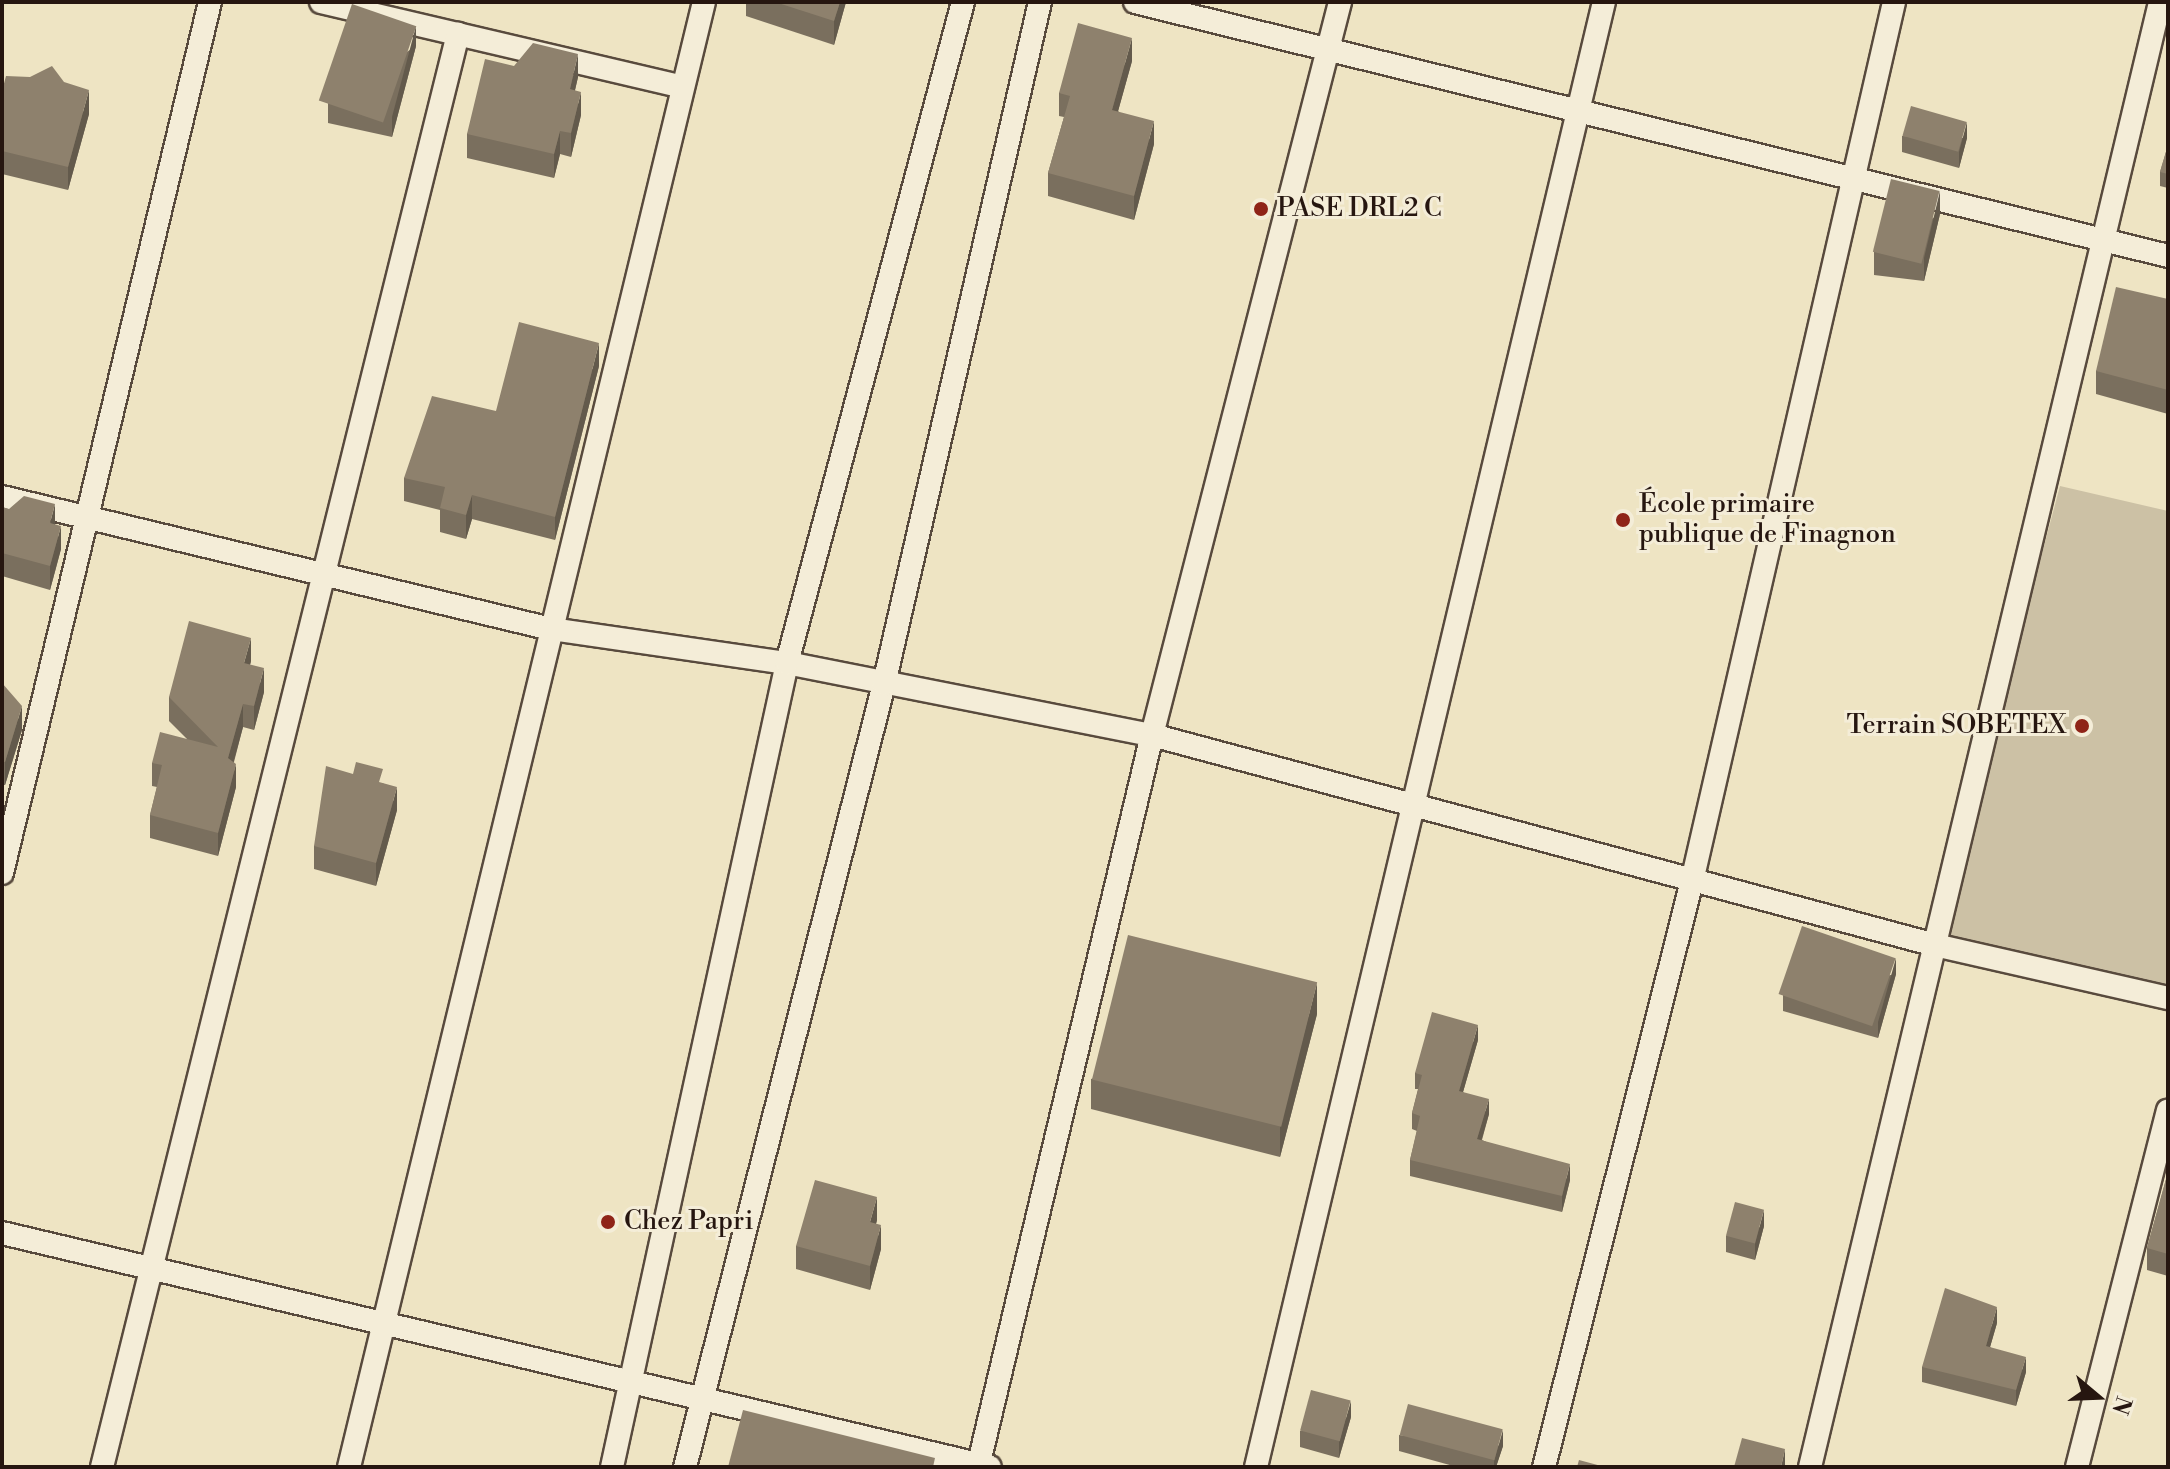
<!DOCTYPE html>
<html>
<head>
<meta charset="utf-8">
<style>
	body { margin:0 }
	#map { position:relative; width:2170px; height:1469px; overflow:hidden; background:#eee4c3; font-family:"Libre Bodoni",serif }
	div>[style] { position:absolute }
	.green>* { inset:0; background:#ccc1a5 }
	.roads { filter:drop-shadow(2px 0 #584a3d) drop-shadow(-2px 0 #584a3d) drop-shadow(0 2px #584a3d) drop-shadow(0 -2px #584a3d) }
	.street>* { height:22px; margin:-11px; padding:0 11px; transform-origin:11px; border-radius:11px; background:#f4edd8 }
	.wall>* { inset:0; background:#7a6f5e }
	.shaded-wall>* { inset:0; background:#635a4c }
	.building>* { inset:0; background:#8e816d; transform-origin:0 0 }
	.dots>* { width:22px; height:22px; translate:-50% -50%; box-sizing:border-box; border:4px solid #f4edd8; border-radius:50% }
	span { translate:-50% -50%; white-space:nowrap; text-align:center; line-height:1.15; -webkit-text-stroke:6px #f4edd8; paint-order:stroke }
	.poi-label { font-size:26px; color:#261610 }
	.left { translate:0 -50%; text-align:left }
	.right { translate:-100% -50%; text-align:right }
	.frame { position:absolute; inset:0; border:4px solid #261610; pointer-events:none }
	.north { position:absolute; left:2058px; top:1357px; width:80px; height:80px; -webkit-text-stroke:6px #f4edd8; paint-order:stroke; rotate:109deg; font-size:22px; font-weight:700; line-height:32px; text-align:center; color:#261610 }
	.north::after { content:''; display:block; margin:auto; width:28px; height:36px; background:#261610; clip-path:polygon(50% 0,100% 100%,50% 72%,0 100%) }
</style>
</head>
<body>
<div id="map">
	<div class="green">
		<div style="clip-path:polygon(2060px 486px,2168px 511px,2168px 997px,1938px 942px)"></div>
	</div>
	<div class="roads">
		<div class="street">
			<div style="left:321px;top:2px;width:371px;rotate:13.2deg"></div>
			<div style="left:1135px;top:2px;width:1064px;rotate:13.81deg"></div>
			<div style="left:2px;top:497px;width:565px;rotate:13.52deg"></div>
			<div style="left:551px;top:629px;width:238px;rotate:8.2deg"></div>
			<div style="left:787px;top:663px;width:372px;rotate:11.2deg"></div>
			<div style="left:1152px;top:735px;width:815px;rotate:15.01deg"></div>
			<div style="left:1939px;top:946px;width:235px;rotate:12.8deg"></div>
			<div style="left:2px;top:873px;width:895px;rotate:-76.57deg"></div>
			<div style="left:2px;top:1233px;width:1015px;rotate:13.32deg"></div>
			<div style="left:102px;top:1467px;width:1477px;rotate:-76.05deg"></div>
			<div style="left:349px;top:1467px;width:1507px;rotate:-76.38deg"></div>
			<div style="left:612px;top:1467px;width:823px;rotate:-77.72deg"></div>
			<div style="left:787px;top:663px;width:684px;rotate:-75.09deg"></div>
			<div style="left:685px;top:1467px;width:808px;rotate:-75.74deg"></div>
			<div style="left:884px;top:684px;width:700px;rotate:-77.12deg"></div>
			<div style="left:978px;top:1467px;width:752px;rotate:-76.63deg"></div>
			<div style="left:1152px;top:735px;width:757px;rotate:-75.61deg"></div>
			<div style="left:1256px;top:1467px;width:1506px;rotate:-76.64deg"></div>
			<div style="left:1544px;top:1467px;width:609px;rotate:-75.83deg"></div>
			<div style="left:1693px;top:877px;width:898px;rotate:-77.06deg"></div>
			<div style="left:1810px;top:1467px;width:1506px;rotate:-76.56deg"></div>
			<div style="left:2077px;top:1467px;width:368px;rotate:-75.7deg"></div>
		</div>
	</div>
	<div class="wall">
		<div style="clip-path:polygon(746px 2px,846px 2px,834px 45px,746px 16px)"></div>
		<div style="clip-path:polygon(416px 46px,392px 137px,328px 123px,328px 103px)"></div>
		<div style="clip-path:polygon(1132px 61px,1118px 111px,1154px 144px,1134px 220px,1048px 196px,1048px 173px,1064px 117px,1059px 116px,1059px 93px)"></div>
		<div style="clip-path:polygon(514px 66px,578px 77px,575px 90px,581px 115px,571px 157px,560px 154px,554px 178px,467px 158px,467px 134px)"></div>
		<div style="clip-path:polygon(2px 91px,89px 114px,68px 190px,2px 174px)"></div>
		<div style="clip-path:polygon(1902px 136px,1967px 138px,1959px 168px,1902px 152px)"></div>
		<div style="clip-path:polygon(2168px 145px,2168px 188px,2160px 186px,2160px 172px)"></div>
		<div style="clip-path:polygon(1940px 214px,1924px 281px,1874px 275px,1874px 252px)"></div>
		<div style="clip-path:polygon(2168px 299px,2168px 414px,2096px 394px,2096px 371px)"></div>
		<div style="clip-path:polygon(599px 366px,555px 540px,472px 519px,466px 539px,440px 532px,440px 510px,404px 501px,404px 478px,496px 411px)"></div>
		<div style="clip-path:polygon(2px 507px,55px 524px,61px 549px,50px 590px,2px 576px)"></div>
		<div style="clip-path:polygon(251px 661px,250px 665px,264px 692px,254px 730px,243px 727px,234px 762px,236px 787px,218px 856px,150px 838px,150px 815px,157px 787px,152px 786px,152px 763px,187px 739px,169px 721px,169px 697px)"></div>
		<div style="clip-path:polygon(2px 683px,22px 730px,5px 785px,2px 785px)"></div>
		<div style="clip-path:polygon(383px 783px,397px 810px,376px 886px,314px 869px,314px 846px)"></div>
		<div style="clip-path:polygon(1896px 974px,1878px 1038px,1783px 1011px,1783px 995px)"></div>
		<div style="clip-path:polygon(1317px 1014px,1280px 1157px,1091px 1109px,1091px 1079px)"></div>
		<div style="clip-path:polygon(1478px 1040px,1463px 1092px,1489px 1114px,1482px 1140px,1570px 1180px,1562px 1212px,1410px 1176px,1410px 1160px,1417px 1131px,1412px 1129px,1412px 1113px,1418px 1089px,1415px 1089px,1415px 1073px)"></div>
		<div style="clip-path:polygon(2168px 1172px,2168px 1276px,2147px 1270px,2147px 1248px)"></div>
		<div style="clip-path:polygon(877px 1220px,876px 1224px,881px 1249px,870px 1290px,796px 1269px,796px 1246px)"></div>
		<div style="clip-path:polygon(1764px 1226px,1755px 1260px,1726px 1252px,1726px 1236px)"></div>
		<div style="clip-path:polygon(1997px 1323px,1990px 1347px,2026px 1372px,2016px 1406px,1922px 1382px,1922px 1367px)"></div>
		<div style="clip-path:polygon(1351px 1417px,1339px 1458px,1300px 1447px,1300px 1431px)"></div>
		<div style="clip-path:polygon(1399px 1435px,1503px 1446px,1496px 1467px,1457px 1467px,1399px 1451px)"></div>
	</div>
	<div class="shaded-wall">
		<div style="clip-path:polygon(840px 2px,846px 2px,834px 45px,834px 21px)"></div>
		<div style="clip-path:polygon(416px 26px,416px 46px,392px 137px,392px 117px)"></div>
		<div style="clip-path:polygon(1132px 38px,1132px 61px,1112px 133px,1112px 110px)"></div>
		<div style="clip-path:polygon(578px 54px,578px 77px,570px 112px,570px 89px)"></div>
		<div style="clip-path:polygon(89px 90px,89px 114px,68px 190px,68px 167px)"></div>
		<div style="clip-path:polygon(581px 92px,581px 115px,571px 157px,571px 133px)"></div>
		<div style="clip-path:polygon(1154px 121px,1154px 144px,1134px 220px,1134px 196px)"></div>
		<div style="clip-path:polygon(1967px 122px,1967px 138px,1959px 168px,1959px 152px)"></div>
		<div style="clip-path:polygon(560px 131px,560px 154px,554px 178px,554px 154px)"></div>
		<div style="clip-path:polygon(1940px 191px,1940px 214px,1924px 281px,1924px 258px)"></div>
		<div style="clip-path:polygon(599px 343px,599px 366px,555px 540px,555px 517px)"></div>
		<div style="clip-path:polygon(472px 495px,472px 519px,466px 539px,466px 515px)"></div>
		<div style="clip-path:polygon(55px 504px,55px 528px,50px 523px)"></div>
		<div style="clip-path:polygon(61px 526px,61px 549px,50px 590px,50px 566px)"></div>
		<div style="clip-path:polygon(251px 638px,251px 661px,244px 686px,244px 663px)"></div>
		<div style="clip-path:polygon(264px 668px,264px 692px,254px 730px,254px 706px)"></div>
		<div style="clip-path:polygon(243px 704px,243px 727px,228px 782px,228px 758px)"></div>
		<div style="clip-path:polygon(22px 706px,22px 730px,5px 785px,5px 762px)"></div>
		<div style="clip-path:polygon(236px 764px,236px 787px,218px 856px,218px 833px)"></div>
		<div style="clip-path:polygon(397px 787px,397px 810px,376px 886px,376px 863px)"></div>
		<div style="clip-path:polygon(1896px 958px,1896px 974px,1878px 1038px,1878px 1022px)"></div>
		<div style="clip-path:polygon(1317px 983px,1317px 1014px,1280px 1157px,1280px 1127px)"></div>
		<div style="clip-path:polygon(1478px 1025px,1478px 1040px,1459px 1106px,1459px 1091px)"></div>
		<div style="clip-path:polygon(1489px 1099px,1489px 1114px,1477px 1155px,1477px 1139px)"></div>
		<div style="clip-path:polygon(1570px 1164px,1570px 1180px,1562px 1212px,1562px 1196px)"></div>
		<div style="clip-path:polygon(877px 1197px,877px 1220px,870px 1246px,870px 1222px)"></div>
		<div style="clip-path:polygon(1764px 1210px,1764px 1226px,1755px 1260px,1755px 1244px)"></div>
		<div style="clip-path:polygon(881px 1225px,881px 1249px,870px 1290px,870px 1266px)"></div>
		<div style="clip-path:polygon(1997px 1307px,1997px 1323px,1986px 1361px,1986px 1346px)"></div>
		<div style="clip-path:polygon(2026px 1357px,2026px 1372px,2016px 1406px,2016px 1390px)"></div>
		<div style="clip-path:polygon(1351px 1401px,1351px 1417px,1339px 1458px,1339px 1442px)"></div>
		<div style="clip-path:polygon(1503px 1430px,1503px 1446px,1496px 1467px,1494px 1467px,1494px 1461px)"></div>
		<div style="clip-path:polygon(1785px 1449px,1785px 1467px,1781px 1467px)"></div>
	</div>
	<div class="building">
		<div style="clip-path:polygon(775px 2px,840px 2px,834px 21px)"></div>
		<div style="left:352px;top:4px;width:68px;height:102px;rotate:19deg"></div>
		<div style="clip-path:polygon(1078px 23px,1132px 38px,1112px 110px,1154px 121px,1134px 196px,1048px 173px,1070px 96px,1059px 93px)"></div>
		<div style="clip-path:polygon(533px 43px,578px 54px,570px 89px,581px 92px,571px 133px,560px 131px,554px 154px,467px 134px,485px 59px,514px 66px)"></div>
		<div style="clip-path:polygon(52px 66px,64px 82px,89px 90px,68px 167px,2px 151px,2px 91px,6px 76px,30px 77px)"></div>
		<div style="left:1911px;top:106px;width:58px;height:31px;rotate:16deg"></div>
		<div style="clip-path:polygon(2168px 145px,2168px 174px,2160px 172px)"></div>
		<div style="left:1891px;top:179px;width:50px;height:75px;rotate:14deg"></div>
		<div style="clip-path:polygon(2116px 287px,2168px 299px,2168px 390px,2096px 371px)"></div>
		<div style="clip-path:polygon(519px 322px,599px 343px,555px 517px,472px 495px,466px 515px,440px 508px,445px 487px,404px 478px,432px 396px,496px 411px)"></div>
		<div style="clip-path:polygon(24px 496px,55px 504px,50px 523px,61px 526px,50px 566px,2px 553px,2px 507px,9px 509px)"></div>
		<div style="clip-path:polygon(189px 621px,251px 638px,244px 663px,264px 668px,254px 706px,243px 704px,228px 758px,236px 764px,218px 833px,150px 815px,162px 765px,152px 763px,160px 732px,218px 747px,169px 697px)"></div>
		<div style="clip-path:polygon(2px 683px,22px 706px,5px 762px,2px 762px)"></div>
		<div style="clip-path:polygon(356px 762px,383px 769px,379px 782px,397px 787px,376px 863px,314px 846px,326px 766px,353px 774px)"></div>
		<div style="left:1802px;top:926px;width:99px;height:72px;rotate:19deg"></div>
		<div style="left:1128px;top:935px;width:195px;height:149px;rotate:14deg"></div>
		<div style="clip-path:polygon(1432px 1012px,1478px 1025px,1459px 1091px,1489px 1099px,1477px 1139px,1570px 1164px,1562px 1196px,1410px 1160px,1420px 1116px,1412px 1113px,1422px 1075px,1415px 1073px)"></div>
		<div style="clip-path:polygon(2168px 1172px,2168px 1254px,2147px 1248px)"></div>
		<div style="clip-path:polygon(815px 1180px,877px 1197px,870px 1222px,881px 1225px,870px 1266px,796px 1246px)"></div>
		<div style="left:1735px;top:1202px;width:30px;height:35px;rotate:15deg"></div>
		<div style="clip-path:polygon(1945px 1288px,1997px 1307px,1986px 1346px,2026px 1357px,2016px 1390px,1922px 1367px)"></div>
		<div style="left:1311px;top:1390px;width:41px;height:42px;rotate:15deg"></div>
		<div style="left:1408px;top:1404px;width:98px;height:32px;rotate:15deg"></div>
		<div style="clip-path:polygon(743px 1410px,935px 1458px,933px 1467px,728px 1467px)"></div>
		<div style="clip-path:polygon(1742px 1438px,1785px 1449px,1781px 1467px,1734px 1467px)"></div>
		<div style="clip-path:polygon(1579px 1460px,1605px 1467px,1577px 1467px)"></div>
	</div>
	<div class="dots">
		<div style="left:1261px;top:209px;background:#8f2418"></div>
		<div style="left:1623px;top:520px;background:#8f2418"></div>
		<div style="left:2082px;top:726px;background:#8f2418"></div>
		<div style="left:608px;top:1222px;background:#8f2418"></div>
	</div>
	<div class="poi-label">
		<span class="left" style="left:1277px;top:209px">PASE DRL2 C</span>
		<span class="left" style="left:1639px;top:520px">École primaire<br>publique de Finagnon</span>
		<span class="right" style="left:2066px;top:726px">Terrain SOBETEX</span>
		<span class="left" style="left:624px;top:1222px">Chez Papri</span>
	</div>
	<div class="frame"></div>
	<div class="north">N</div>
</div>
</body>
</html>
